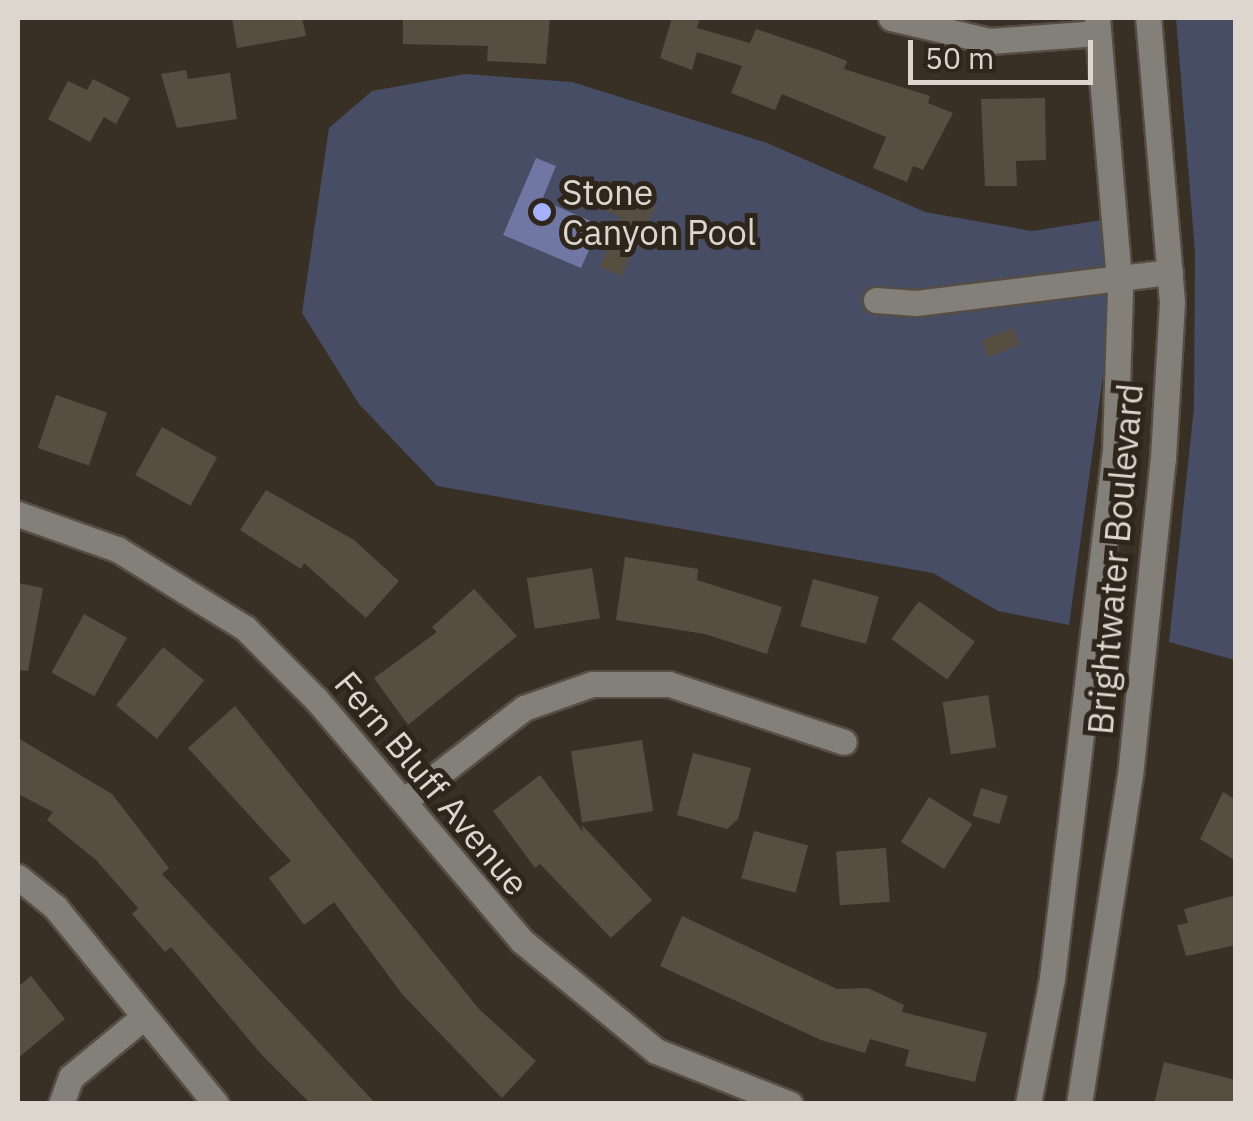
<!DOCTYPE html>
<html>
<head>
<meta charset="utf-8">
<style>
	body { margin:0 }
	#map { position:relative; width:1253px; height:1121px; overflow:hidden; background:#393025; font-family:"IBM Plex Sans",sans-serif }
	div>[style] { position:absolute }
	.green>* { inset:0; background:#484d66 }
	.water>* { inset:0; background:#6f77a2 }
	.building>* { inset:0; background:#574e42; transform-origin:0 0 }
	.roads { filter:drop-shadow(2px 0 #564e44) drop-shadow(-2px 0 #564e44) drop-shadow(0 2px #564e44) drop-shadow(0 -2px #564e44) }
	.minor>* { height:25px; margin:-12.5px; padding:0 12.5px; transform-origin:12.5px; border-radius:12.5px; background:#837f79 }
	.dots>* { width:28px; height:28px; translate:-50% -50%; box-sizing:border-box; border:5px solid #2f261b; border-radius:50% }
	span { translate:-50% -50%; white-space:nowrap; text-align:center; line-height:1.15; -webkit-text-stroke:10px #2f261b; paint-order:stroke }
	.poi-label { font-size:35px; color:#dcd6cf }
	.left { translate:0 -50%; text-align:left }
	.street-label { font-size:35px; color:#dcd6cf }
	.frame { position:absolute; inset:0; border:20px solid #dcd6cf; pointer-events:none }
	.scale { position:absolute; left:908px; top:40px; width:185px; height:45px; box-sizing:border-box; border:5px solid #dcd6cf; border-top:0; padding-left:12px; font-size:30px; line-height:35px; white-space:nowrap; color:#dcd6cf; -webkit-text-stroke:8px #2f261b; paint-order:stroke }
</style>
</head>
<body>
<div id="map">
	<div class="green">
		<div style="clip-path:polygon(1176px 18px,1235px 18px,1235px 660px,1169px 642px,1194px 408px,1195px 252px)"></div>
		<div style="clip-path:polygon(465px 74px,572px 82px,767px 143px,925px 212px,1032px 231px,1102px 220px,1108px 339px,1069px 625px,998px 611px,933px 573px,437px 486px,359px 404px,302px 313px,329px 128px,372px 91px)"></div>
	</div>
	<div class="water">
		<div style="clip-path:polygon(536px 158px,556px 166px,542px 200px,600px 225px,581px 268px,503px 235px)"></div>
	</div>
	<div class="building">
		<div style="clip-path:polygon(232px 18px,302px 18px,306px 36px,237px 48px)"></div>
		<div style="clip-path:polygon(403px 18px,550px 18px,546px 64px,487px 61px,488px 46px,403px 44px)"></div>
		<div style="clip-path:polygon(672px 18px,700px 18px,697px 28px,750px 43px,756px 29px,824px 52px,847px 61px,844px 69px,930px 96px,928px 103px,953px 113px,923px 170px,913px 166px,907px 182px,873px 168px,886px 137px,782px 94px,775px 110px,731px 93px,742px 66px,697px 52px,692px 70px,660px 58px)"></div>
		<div style="clip-path:polygon(186px 70px,188px 79px,230px 73px,237px 119px,177px 128px,161px 74px)"></div>
		<div style="clip-path:polygon(93px 79px,130px 98px,116px 124px,104px 117px,90px 142px,48px 119px,68px 81px,87px 90px)"></div>
		<div style="clip-path:polygon(1045px 98px,1046px 160px,1016px 161px,1017px 186px,985px 186px,981px 99px)"></div>
		<div style="clip-path:polygon(587px 178px,649px 196px,646px 203px,655px 208px,621px 276px,600px 267px,620px 217px,578px 199px)"></div>
		<div style="left:1013px;top:328px;width:18px;height:34px;rotate:68deg"></div>
		<div style="left:56px;top:395px;width:54px;height:56px;rotate:19deg"></div>
		<div style="left:162px;top:427px;width:63px;height:55px;rotate:29deg"></div>
		<div style="clip-path:polygon(266px 490px,354px 540px,399px 581px,366px 618px,304px 563px,301px 569px,240px 530px)"></div>
		<div style="clip-path:polygon(625px 557px,698px 569px,697px 580px,782px 607px,767px 654px,705px 634px,616px 620px)"></div>
		<div style="left:592px;top:568px;width:51px;height:66px;rotate:81deg"></div>
		<div style="left:813px;top:579px;width:68px;height:49px;rotate:15deg"></div>
		<div style="clip-path:polygon(18px 583px,43px 588px,28px 671px,18px 670px)"></div>
		<div style="clip-path:polygon(474px 589px,517px 636px,408px 725px,374px 678px,437px 632px,432px 627px)"></div>
		<div style="left:919px;top:601px;width:69px;height:47px;rotate:36deg"></div>
		<div style="left:84px;top:614px;width:49px;height:67px;rotate:29deg"></div>
		<div style="left:163px;top:647px;width:53px;height:75px;rotate:39deg"></div>
		<div style="left:988px;top:695px;width:53px;height:46px;rotate:81deg"></div>
		<div style="clip-path:polygon(235px 706px,479px 1009px,536px 1061px,502px 1098px,402px 994px,334px 902px,304px 925px,269px 878px,291px 861px,188px 748px)"></div>
		<div style="clip-path:polygon(18px 738px,112px 794px,169px 868px,162px 874px,376px 1104px,311px 1104px,261px 1054px,171px 947px,165px 952px,132px 914px,138px 908px,96px 860px,47px 820px,53px 812px,18px 794px)"></div>
		<div style="left:642px;top:740px;width:72px;height:72px;rotate:81deg"></div>
		<div style="clip-path:polygon(693px 753px,751px 768px,738px 819px,727px 829px,677px 815px)"></div>
		<div style="clip-path:polygon(540px 775px,583px 832px,582px 825px,652px 900px,611px 938px,540px 864px,535px 868px,493px 811px)"></div>
		<div style="left:981px;top:788px;width:28px;height:29px;rotate:17deg"></div>
		<div style="clip-path:polygon(1223px 792px,1236px 800px,1236px 861px,1200px 839px)"></div>
		<div style="left:929px;top:797px;width:51px;height:53px;rotate:32deg"></div>
		<div style="left:754px;top:831px;width:56px;height:49px;rotate:15deg"></div>
		<div style="left:886px;top:848px;width:54px;height:50px;rotate:86deg"></div>
		<div style="clip-path:polygon(1236px 895px,1236px 945px,1186px 956px,1177px 925px,1188px 923px,1184px 909px)"></div>
		<div style="clip-path:polygon(682px 916px,837px 989px,868px 988px,904px 1005px,902px 1012px,987px 1033px,975px 1082px,905px 1066px,909px 1050px,870px 1039px,865px 1053px,821px 1040px,660px 966px)"></div>
		<div style="clip-path:polygon(31px 976px,65px 1019px,18px 1058px,18px 987px)"></div>
		<div style="clip-path:polygon(1164px 1062px,1236px 1080px,1236px 1104px,1154px 1104px)"></div>
	</div>
	<div class="roads">
		<div class="minor">
			<div style="left:891px;top:18px;width:102px;rotate:13.1deg"></div>
			<div style="left:990px;top:41px;width:108px;rotate:-4.2deg"></div>
			<div style="left:876px;top:300px;width:40px;rotate:4.3deg"></div>
			<div style="left:916px;top:303px;width:256px;rotate:-7deg"></div>
			<div style="left:18px;top:514px;width:105px;rotate:19.5deg"></div>
			<div style="left:117px;top:549px;width:150px;rotate:31.7deg"></div>
			<div style="left:245px;top:628px;width:100px;rotate:45deg"></div>
			<div style="left:316px;top:699px;width:318px;rotate:49.6deg"></div>
			<div style="left:522px;top:941px;width:173px;rotate:39.4deg"></div>
			<div style="left:656px;top:1051px;width:144px;rotate:21.6deg"></div>
			<div style="left:404px;top:801px;width:152px;rotate:-37.8deg"></div>
			<div style="left:524px;top:708px;width:72px;rotate:-19.4deg"></div>
			<div style="left:592px;top:684px;width:77px"></div>
			<div style="left:669px;top:684px;width:184px;rotate:18.3deg"></div>
			<div style="left:18px;top:877px;width:48px;rotate:39deg"></div>
			<div style="left:55px;top:907px;width:254px;rotate:50.7deg"></div>
			<div style="left:61px;top:1104px;width:29px;rotate:-70deg"></div>
			<div style="left:71px;top:1077px;width:91px;rotate:-39.6deg"></div>
			<div style="left:1028px;top:1104px;width:128px;rotate:-79.2deg"></div>
			<div style="left:1052px;top:978px;width:532px;rotate:-83.2deg"></div>
			<div style="left:1115px;top:450px;width:158px;rotate:-88.2deg"></div>
			<div style="left:1120px;top:292px;width:275px;rotate:-94.8deg"></div>
			<div style="left:1079px;top:1104px;width:332px;rotate:-81.2deg"></div>
			<div style="left:1130px;top:776px;width:320px;rotate:-84.1deg"></div>
			<div style="left:1163px;top:458px;width:156px;rotate:-86.7deg"></div>
			<div style="left:1172px;top:302px;width:285px;rotate:-94.8deg"></div>
		</div>
	</div>
	<div class="dots">
		<div style="left:542px;top:212px;background:#a5b1fc"></div>
	</div>
	<div class="poi-label">
		<span class="left" style="left:562px;top:212px">Stone<br>Canyon Pool</span>
	</div>
	<div class="street-label">
		<span style="left:1115px;top:559px;rotate:-85deg">Brightwater Boulevard</span>
		<span style="left:432px;top:783px;rotate:50deg">Fern Bluff Avenue</span>
	</div>
	<div class="frame"></div>
	<div class="scale">50 m</div>
</div>
</body>
</html>
